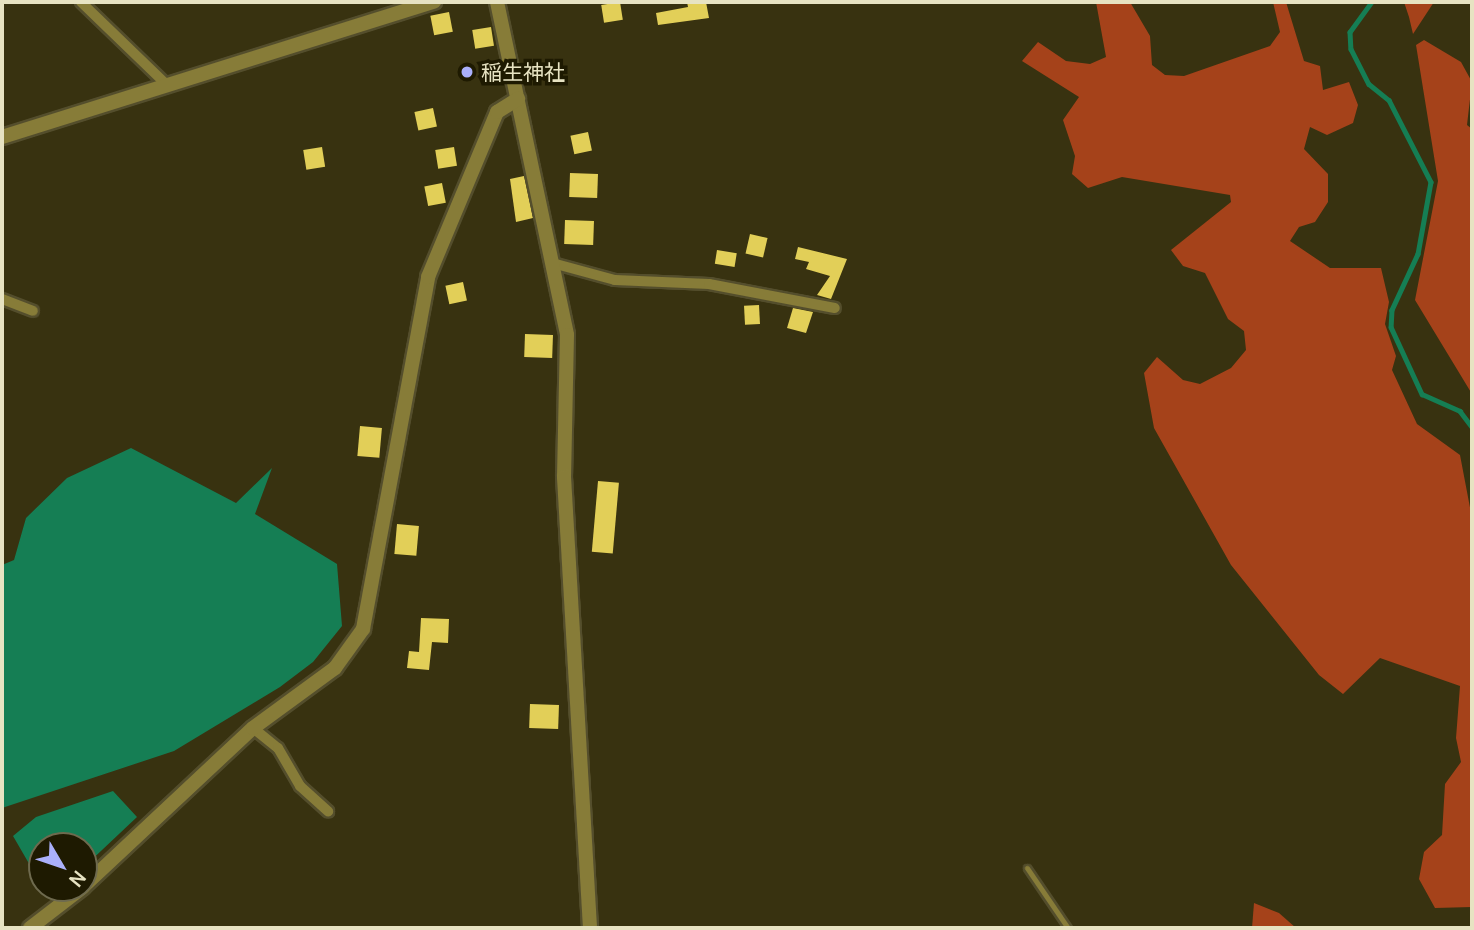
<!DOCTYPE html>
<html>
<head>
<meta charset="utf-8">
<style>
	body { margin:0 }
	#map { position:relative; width:1474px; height:930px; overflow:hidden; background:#383210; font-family:Manrope,"Noto Sans JP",sans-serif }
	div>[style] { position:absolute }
	.forest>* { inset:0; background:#a5421a }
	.water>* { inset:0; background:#157e54 }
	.stream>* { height:4.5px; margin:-2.25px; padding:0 2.25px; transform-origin:2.25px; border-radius:2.25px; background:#157e54 }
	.building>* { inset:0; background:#e2cf58; transform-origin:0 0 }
	.roads { filter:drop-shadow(2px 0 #544e2c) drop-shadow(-2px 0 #544e2c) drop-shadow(0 2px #544e2c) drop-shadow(0 -2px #544e2c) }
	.service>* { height:5px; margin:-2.5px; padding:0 2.5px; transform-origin:2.5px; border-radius:2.5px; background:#877c38 }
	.minor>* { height:10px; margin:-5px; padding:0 5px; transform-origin:5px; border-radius:5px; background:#877c38 }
	.tertiary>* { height:14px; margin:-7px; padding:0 7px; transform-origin:7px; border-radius:7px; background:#877c38 }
	.dots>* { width:19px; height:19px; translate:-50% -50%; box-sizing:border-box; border:4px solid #1e1a01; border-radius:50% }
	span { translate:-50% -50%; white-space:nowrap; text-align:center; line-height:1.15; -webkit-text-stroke:7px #1e1a01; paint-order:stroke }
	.poi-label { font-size:21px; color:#e7e3c2 }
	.left { translate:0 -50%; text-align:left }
	.frame { position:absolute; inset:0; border:4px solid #e7e3c2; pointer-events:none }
	.north { position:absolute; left:28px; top:832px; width:70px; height:70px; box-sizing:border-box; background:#1e1a01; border:2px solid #6e6a4e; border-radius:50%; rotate:129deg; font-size:19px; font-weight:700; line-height:28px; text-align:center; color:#e7e3c2 }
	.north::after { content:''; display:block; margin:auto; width:24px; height:32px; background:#aab0fb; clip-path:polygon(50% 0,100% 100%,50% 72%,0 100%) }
</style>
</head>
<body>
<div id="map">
	<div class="forest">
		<div style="clip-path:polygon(1096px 2px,1130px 2px,1150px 36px,1152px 65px,1165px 75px,1184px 76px,1270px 46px,1280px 32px,1273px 2px,1286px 2px,1304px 61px,1320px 66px,1323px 90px,1349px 82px,1358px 105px,1353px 123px,1327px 135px,1310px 127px,1304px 149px,1328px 174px,1328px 202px,1315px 222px,1299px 227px,1290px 241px,1330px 268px,1381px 268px,1389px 302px,1385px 324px,1396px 356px,1392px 370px,1417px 424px,1460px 455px,1472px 518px,1472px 907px,1435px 908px,1419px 879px,1424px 852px,1442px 835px,1445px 784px,1461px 762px,1456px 738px,1460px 686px,1380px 658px,1343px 694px,1319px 675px,1231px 565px,1154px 428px,1144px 373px,1157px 357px,1183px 380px,1200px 384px,1231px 368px,1246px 350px,1244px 331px,1228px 319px,1205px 273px,1183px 266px,1171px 250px,1231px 202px,1230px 195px,1122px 177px,1088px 188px,1072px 174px,1075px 156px,1063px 120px,1079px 97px,1022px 61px,1038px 42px,1066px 61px,1090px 64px,1106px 57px)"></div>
		<div style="clip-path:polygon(1404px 2px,1434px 2px,1413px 34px,1409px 17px)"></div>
		<div style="clip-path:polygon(1424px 40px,1461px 62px,1472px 82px,1467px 125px,1472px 129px,1472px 394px,1415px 300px,1438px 181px,1416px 45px)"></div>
		<div style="clip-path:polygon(1254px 903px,1279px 913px,1296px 928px,1252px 928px)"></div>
	</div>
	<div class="water">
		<div style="clip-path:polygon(131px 448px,236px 503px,272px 468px,255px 514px,337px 564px,342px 626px,313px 662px,280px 687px,174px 751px,2px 808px,2px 565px,14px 560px,26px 518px,67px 478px)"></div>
		<div style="clip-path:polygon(113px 791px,137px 817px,84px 867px,84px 846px,42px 846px,42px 886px,13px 836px,36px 817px)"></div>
	</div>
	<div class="stream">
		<div style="left:1372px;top:2px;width:37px;rotate:126deg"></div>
		<div style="left:1350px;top:32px;width:17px;rotate:87deg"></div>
		<div style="left:1351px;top:49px;width:39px;rotate:63deg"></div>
		<div style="left:1369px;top:84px;width:26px;rotate:39deg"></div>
		<div style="left:1389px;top:100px;width:92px;rotate:62.9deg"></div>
		<div style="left:1431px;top:182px;width:73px;rotate:100.2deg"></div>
		<div style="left:1418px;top:254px;width:62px;rotate:114.9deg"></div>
		<div style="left:1392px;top:310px;width:17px;rotate:93deg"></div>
		<div style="left:1391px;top:327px;width:74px;rotate:65.2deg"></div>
		<div style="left:1422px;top:394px;width:42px;rotate:24.1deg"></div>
		<div style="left:1460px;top:411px;width:20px;rotate:53deg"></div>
	</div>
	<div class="building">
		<div style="left:620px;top:2px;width:18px;height:19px;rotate:81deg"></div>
		<div style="clip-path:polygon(687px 2px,706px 2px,709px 18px,658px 25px,656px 13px,688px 7px)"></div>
		<div style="left:449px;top:12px;width:20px;height:19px;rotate:79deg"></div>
		<div style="left:491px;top:27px;width:19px;height:19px;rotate:81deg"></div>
		<div style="left:433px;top:108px;width:19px;height:19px;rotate:78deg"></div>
		<div style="left:588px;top:132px;width:19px;height:18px;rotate:78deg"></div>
		<div style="left:322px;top:147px;width:20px;height:19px;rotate:81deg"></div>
		<div style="left:454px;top:147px;width:19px;height:19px;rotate:81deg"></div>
		<div style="left:570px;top:173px;width:28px;height:24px;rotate:2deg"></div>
		<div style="clip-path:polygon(524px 176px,533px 218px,516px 222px,510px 179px)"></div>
		<div style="left:442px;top:183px;width:20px;height:18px;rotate:79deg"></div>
		<div style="left:565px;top:220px;width:29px;height:24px;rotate:2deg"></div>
		<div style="left:750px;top:234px;width:18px;height:20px;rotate:13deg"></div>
		<div style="clip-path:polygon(798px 247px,847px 259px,831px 299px,817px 295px,830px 276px,806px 269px,809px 262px,795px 259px)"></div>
		<div style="left:717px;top:250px;width:20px;height:14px;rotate:9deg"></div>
		<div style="left:463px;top:282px;width:19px;height:18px;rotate:78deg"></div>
		<div style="left:759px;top:305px;width:19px;height:15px;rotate:87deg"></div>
		<div style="clip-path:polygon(793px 308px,813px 312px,806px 333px,787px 328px)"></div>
		<div style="left:525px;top:334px;width:28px;height:23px;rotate:2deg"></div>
		<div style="left:360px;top:426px;width:22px;height:30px;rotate:5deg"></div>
		<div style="left:598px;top:481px;width:21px;height:71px;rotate:5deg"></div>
		<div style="left:397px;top:524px;width:22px;height:30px;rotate:5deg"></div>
		<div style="clip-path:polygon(421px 618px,449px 619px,448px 643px,432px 642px,429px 670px,407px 668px,409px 651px,419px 652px)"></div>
		<div style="left:530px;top:704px;width:29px;height:24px;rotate:2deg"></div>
	</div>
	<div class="roads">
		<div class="service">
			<div style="left:1027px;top:868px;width:73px;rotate:55.7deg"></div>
		</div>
		<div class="minor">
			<div style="left:81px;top:2px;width:117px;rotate:44deg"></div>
			<div style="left:556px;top:264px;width:61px;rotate:15.2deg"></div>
			<div style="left:615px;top:280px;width:94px;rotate:2.4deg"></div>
			<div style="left:709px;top:284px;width:128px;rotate:10.8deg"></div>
			<div style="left:2px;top:299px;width:33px;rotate:21deg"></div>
			<div style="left:253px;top:728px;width:32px;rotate:39deg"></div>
			<div style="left:278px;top:748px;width:44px;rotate:59.9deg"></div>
			<div style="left:300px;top:786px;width:38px;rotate:42deg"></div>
		</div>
		<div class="tertiary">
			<div style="left:497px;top:2px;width:340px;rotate:78.1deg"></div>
			<div style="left:567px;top:335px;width:142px;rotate:91.2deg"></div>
			<div style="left:564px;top:477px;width:452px;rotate:86.7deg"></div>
			<div style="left:2px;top:137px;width:453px;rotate:-17.4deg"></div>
			<div style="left:84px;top:886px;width:231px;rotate:-43.1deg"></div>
			<div style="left:253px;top:728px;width:102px;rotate:-36.2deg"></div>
			<div style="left:335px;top:668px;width:48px;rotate:-54.3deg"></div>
			<div style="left:363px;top:629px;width:358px;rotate:-79.5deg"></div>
			<div style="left:428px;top:277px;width:179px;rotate:-67.3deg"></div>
			<div style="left:497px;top:112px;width:25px;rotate:-32deg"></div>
			<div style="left:30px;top:928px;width:66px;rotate:-37.6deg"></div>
		</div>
	</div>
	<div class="dots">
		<div style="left:467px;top:72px;background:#aab0fb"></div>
	</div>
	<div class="poi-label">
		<span class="left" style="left:481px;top:72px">稲生神社</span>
	</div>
	<div class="frame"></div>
	<div class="north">N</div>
</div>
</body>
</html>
